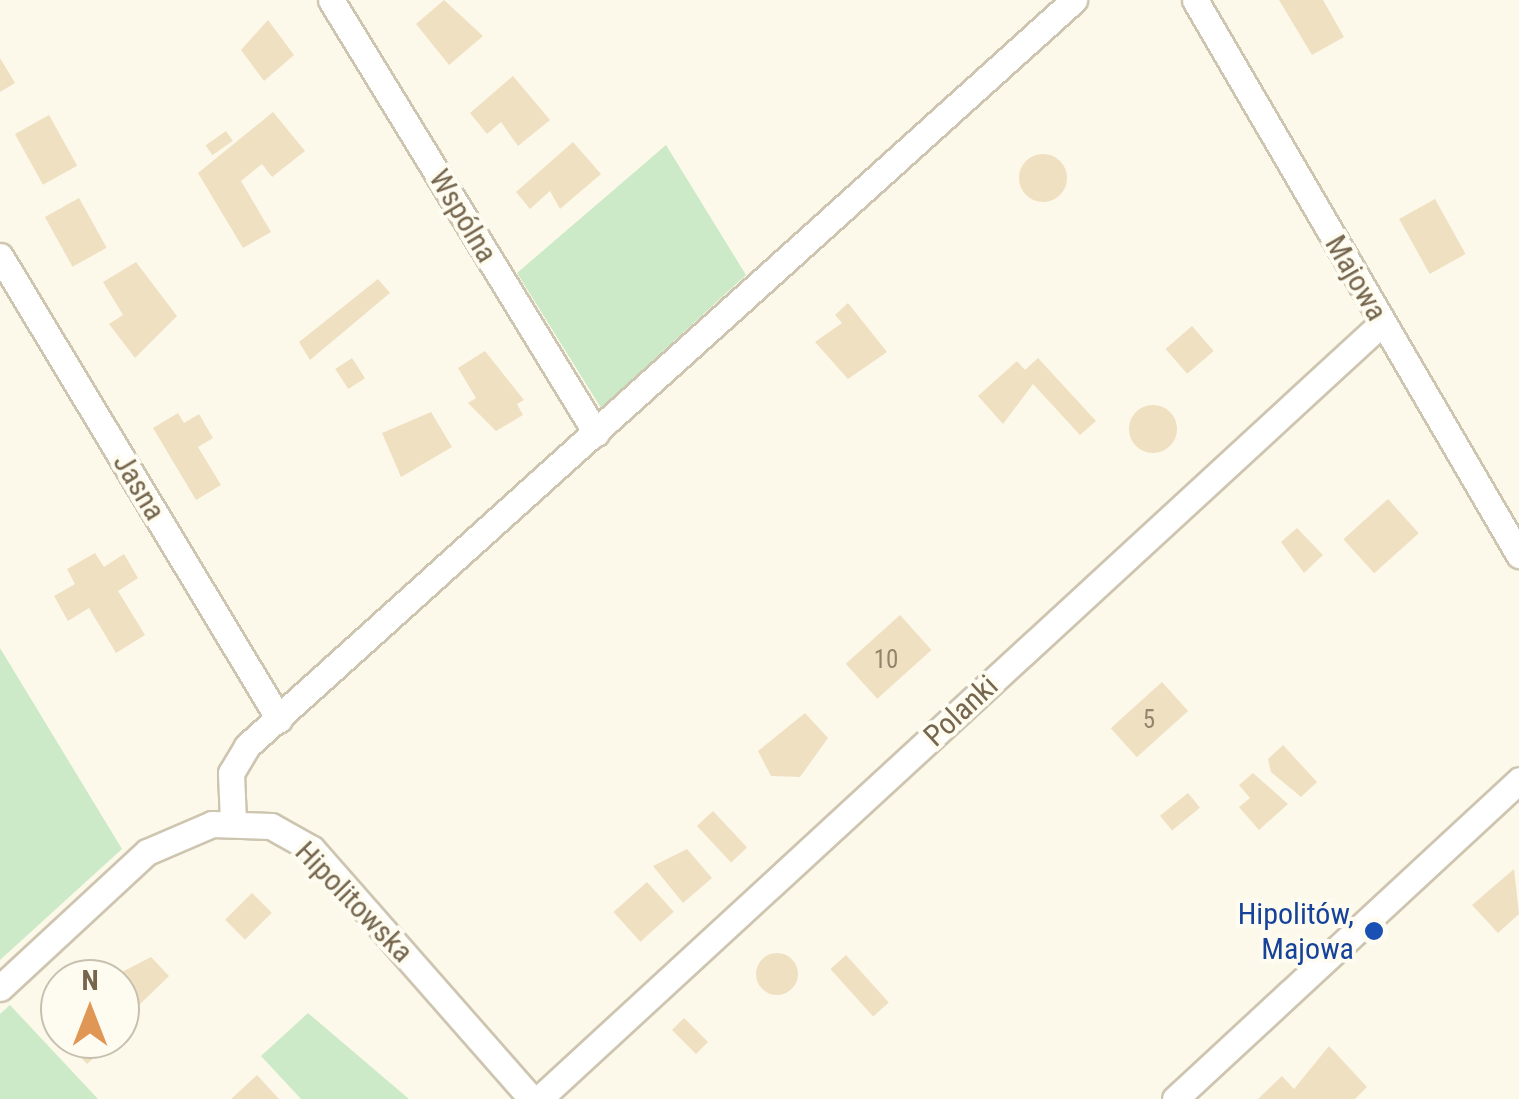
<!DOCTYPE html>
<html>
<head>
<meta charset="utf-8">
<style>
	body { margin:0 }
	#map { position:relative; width:1519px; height:1099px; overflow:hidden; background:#fcf9ea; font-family:"Roboto Condensed",sans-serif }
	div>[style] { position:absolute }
	.green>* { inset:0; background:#cdeac8 }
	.building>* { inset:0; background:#f0e0c2; transform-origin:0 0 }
	.round { border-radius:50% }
	.roads { filter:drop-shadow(2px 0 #cec5b0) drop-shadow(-2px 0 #cec5b0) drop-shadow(0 2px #cec5b0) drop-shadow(0 -2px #cec5b0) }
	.street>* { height:25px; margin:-12.5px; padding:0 12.5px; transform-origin:12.5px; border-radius:12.5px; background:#fff }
	.dots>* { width:28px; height:28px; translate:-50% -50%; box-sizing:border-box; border:5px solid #fefcf0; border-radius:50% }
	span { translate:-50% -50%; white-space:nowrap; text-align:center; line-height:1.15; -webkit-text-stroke:8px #fefcf0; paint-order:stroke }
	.number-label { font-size:25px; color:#94846b }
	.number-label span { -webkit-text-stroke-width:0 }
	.street-label { font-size:30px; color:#76664e }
	.transit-label { font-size:30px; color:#164399 }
	.right { translate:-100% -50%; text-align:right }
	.north { position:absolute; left:40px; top:959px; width:100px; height:100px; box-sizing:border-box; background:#fefcf0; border:2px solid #c8c0af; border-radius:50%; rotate:0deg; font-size:28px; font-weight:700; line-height:40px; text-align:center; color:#76664e }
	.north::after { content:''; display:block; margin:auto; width:35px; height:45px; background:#e09655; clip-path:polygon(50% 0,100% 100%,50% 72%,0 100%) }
</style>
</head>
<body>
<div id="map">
	<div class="green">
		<div style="clip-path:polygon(666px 145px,746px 275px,601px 408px,517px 273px)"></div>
		<div style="clip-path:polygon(0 648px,122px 849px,0 960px)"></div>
		<div style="clip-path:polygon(10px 1005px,98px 1099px,0 1099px,0 1014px)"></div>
		<div style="clip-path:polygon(308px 1013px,409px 1099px,301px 1099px,261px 1056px)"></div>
	</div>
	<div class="building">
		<div style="clip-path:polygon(444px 0,483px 36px,449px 65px,416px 24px)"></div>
		<div style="clip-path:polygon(1279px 0,1323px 0,1344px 37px,1312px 55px)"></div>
		<div style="clip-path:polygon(268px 20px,294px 55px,264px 81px,241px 50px)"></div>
		<div style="clip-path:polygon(0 58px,15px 83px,0 92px)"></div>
		<div style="clip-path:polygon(513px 76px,550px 120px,518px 146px,501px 122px,487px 134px,470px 113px)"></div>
		<div style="clip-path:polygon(273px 112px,305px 151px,272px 177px,262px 164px,241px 181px,271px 232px,243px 248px,198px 173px)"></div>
		<div style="left:49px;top:115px;width:58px;height:39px;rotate:61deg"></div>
		<div style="left:226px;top:131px;width:12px;height:25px;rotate:55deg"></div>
		<div style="clip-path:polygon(573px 142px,601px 174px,560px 209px,550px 191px,530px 209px,516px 192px)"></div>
		<div class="round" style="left:1019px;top:154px;width:48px;height:48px"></div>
		<div style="left:79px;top:198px;width:57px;height:39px;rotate:61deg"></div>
		<div style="left:1435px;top:199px;width:63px;height:41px;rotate:61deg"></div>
		<div style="clip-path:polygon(136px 262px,177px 316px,135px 358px,109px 324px,123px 315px,103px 282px)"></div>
		<div style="clip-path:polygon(378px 279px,390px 293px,310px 360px,299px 342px)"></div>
		<div style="clip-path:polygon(848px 303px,887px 352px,848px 379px,815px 342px,842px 323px,835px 315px)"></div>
		<div style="left:1192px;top:326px;width:33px;height:35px;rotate:49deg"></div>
		<div style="clip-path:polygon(485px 351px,524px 400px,517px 404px,523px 415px,496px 431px,468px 403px,476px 398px,458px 368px)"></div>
		<div style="left:352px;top:358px;width:24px;height:20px;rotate:57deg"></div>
		<div style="clip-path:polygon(1038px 358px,1096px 421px,1080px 435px,1033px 384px,1003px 424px,978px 396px,1017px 361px,1025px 370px)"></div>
		<div class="round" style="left:1129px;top:405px;width:48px;height:48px"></div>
		<div style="clip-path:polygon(431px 412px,452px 447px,401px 477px,382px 433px)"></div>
		<div style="clip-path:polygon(178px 413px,184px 423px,199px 414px,213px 438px,198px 447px,221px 485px,196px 500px,153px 428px)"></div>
		<div style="left:1388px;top:499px;width:46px;height:60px;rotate:48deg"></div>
		<div style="clip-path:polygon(1297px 528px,1323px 555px,1304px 573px,1281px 542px)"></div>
		<div style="clip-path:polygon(95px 553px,104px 567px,124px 554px,138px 578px,118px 591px,145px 635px,116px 653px,89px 608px,68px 621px,54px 596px,75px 584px,67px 569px)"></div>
		<div style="left:900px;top:615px;width:47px;height:73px;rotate:48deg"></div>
		<div style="left:1162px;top:682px;width:39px;height:69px;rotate:48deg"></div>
		<div style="clip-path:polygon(805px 713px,828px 738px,800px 777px,771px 776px,758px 751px)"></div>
		<div style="clip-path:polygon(1283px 745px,1317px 782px,1301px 797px,1271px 772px,1268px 759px)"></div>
		<div style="clip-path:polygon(1253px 773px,1288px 804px,1259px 830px,1239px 807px,1250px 798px,1239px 785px)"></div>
		<div style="left:1188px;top:793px;width:19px;height:36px;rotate:51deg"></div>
		<div style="left:713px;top:811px;width:50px;height:22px;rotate:47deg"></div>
		<div style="clip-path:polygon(687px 849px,712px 878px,683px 903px,653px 866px)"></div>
		<div style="clip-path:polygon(1514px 869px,1519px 914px,1498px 933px,1472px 905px)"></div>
		<div style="left:647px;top:882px;width:40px;height:45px;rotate:48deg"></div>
		<div style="left:252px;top:893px;width:28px;height:38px;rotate:45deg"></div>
		<div class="round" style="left:756px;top:953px;width:42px;height:42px"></div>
		<div style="left:846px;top:955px;width:64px;height:21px;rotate:48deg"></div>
		<div style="clip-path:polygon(151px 957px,169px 976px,135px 1009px,118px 974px)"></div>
		<div style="left:684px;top:1018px;width:34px;height:17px;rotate:45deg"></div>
		<div style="clip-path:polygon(64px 1039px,115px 1039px,87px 1064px)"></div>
		<div style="clip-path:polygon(1329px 1046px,1367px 1087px,1355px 1099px,1258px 1099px,1282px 1076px,1294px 1089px)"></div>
		<div style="clip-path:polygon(257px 1075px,279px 1099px,231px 1099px)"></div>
	</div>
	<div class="roads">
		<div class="street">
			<div style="left:331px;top:0;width:508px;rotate:58.53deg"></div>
			<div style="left:1195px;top:0;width:643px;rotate:59.72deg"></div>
			<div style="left:0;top:256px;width:541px;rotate:58.93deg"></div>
			<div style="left:233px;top:821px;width:48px;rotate:-92.4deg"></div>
			<div style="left:231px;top:773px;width:31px;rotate:-59deg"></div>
			<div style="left:247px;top:746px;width:1114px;rotate:-42.05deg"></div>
			<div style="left:0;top:988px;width:200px;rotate:-42.8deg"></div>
			<div style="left:147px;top:852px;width:71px;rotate:-23.3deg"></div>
			<div style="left:212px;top:824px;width:59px;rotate:1.9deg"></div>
			<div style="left:271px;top:826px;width:47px;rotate:29.3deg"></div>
			<div style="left:312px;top:849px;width:333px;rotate:48.7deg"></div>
			<div style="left:539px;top:1099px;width:1146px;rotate:-42.63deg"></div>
			<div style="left:1175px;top:1099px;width:469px;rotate:-42.8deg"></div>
		</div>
	</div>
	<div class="dots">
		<div style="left:1374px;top:931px;background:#1a4fb4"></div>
	</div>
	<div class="number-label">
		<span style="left:886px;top:660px">10</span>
		<span style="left:1149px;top:720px">5</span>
	</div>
	<div class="street-label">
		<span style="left:463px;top:216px;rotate:59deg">Wspólna</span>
		<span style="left:1356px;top:278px;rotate:60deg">Majowa</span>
		<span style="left:139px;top:487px;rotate:59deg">Jasna</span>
		<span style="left:961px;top:711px;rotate:-43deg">Polanki</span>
		<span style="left:354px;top:902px;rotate:46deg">Hipolitowska</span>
	</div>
	<div class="transit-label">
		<span class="right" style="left:1354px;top:931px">Hipolitów,<br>Majowa</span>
	</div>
	<div class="north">N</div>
</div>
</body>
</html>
